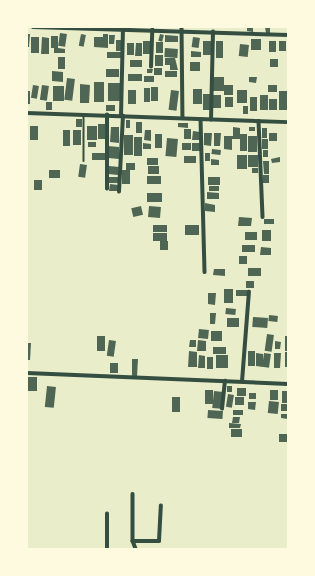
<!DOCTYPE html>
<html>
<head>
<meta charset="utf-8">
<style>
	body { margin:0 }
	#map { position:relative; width:315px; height:576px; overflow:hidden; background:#e9edc9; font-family:Quicksand,sans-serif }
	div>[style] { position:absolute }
	.building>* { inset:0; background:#4f6655; transform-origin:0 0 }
	.service>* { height:1.5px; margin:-0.75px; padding:0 0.75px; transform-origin:0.75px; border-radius:0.75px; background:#344e41 }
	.minor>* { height:3.5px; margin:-1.75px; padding:0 1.75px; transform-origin:1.75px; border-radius:1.75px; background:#344e41 }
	span { translate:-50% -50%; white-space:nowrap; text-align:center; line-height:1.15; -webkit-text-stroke:3px #fefae0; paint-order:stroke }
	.frame { position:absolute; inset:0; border:28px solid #fefae0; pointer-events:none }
</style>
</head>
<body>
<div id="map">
	<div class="building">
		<div style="clip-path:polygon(247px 27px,253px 27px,253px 32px,247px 31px)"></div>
		<div style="clip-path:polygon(265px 27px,270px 27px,270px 33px,266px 33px)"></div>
		<div style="left:60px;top:33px;width:7px;height:13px;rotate:8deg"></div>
		<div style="clip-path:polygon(27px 34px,30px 34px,29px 47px,27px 47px)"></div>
		<div style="left:81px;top:34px;width:5px;height:12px;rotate:11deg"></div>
		<div style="clip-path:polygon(103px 34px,108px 34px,108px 48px,94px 47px,94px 37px,103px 37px)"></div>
		<div style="left:160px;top:34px;width:4px;height:7px;rotate:14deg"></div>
		<div style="clip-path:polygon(109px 35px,115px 35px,114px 44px,109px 44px)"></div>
		<div style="clip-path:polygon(165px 35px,178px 36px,178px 42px,165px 42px)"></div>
		<div style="clip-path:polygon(51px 36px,58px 36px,58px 48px,65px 49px,65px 53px,54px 53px,54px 48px,51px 48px)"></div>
		<div style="left:31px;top:37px;width:8px;height:16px"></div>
		<div style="clip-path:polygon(42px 37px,49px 38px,49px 54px,41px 54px)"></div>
		<div style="left:193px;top:37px;width:7px;height:10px;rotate:8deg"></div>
		<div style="left:251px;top:39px;width:10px;height:11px"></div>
		<div style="left:116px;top:40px;width:6px;height:11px"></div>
		<div style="left:143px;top:41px;width:7px;height:13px"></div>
		<div style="left:203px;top:41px;width:8px;height:14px"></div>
		<div style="left:216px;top:41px;width:7px;height:17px"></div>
		<div style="left:269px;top:41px;width:7px;height:11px"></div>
		<div style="left:279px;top:41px;width:7px;height:10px"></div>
		<div style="left:156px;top:42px;width:7px;height:11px"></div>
		<div style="left:127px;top:43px;width:7px;height:12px"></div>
		<div style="clip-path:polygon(136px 43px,142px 43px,142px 56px,135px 56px)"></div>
		<div style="left:240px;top:44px;width:9px;height:12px;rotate:6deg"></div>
		<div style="left:165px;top:48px;width:13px;height:9px;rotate:4deg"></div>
		<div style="clip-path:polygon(191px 51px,201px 52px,201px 57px,191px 57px)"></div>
		<div style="left:107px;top:52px;width:15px;height:6px"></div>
		<div style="left:155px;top:55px;width:8px;height:11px"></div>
		<div style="left:58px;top:57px;width:7px;height:12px"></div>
		<div style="clip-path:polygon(165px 58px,175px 58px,178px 70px,170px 70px,170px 65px,165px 65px)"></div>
		<div style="left:270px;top:59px;width:8px;height:8px"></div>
		<div style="left:130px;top:60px;width:12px;height:7px"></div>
		<div style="left:190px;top:62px;width:10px;height:9px"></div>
		<div style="left:154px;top:68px;width:8px;height:7px"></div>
		<div style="left:106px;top:69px;width:13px;height:8px"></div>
		<div style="clip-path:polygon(147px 69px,153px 69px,152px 73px,147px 73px)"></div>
		<div style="clip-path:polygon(52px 71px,63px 72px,63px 82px,52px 81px)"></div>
		<div style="left:165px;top:71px;width:12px;height:6px"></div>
		<div style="left:128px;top:74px;width:14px;height:7px"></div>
		<div style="left:144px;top:76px;width:10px;height:6px"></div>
		<div style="left:213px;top:77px;width:11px;height:14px"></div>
		<div style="clip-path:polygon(249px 77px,257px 77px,256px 83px,249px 82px)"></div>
		<div style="left:67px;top:78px;width:8px;height:22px;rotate:7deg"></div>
		<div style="left:94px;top:82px;width:10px;height:20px"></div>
		<div style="left:108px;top:83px;width:13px;height:18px"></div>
		<div style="clip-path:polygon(80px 84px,90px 85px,89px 103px,80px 103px)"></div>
		<div style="left:33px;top:85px;width:6px;height:13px;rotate:9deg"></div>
		<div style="left:42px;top:85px;width:7px;height:15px;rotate:8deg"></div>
		<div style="left:224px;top:85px;width:9px;height:10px"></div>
		<div style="left:268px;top:85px;width:9px;height:7px"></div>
		<div style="left:53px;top:86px;width:11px;height:15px"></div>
		<div style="left:151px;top:87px;width:7px;height:14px"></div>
		<div style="left:144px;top:88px;width:6px;height:14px"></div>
		<div style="left:193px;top:89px;width:9px;height:15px"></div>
		<div style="left:128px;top:90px;width:8px;height:14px"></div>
		<div style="left:171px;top:90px;width:8px;height:20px;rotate:7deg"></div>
		<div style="left:237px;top:90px;width:10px;height:13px"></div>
		<div style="left:27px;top:91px;width:3px;height:13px"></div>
		<div style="left:279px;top:91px;width:9px;height:19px"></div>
		<div style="left:203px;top:94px;width:7px;height:16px"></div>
		<div style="left:213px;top:95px;width:8px;height:13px"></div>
		<div style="left:260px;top:95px;width:8px;height:15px"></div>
		<div style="left:225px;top:97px;width:8px;height:10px"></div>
		<div style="left:250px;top:97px;width:7px;height:14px"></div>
		<div style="left:269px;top:99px;width:8px;height:11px"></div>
		<div style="left:46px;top:102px;width:6px;height:8px"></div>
		<div style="left:106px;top:105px;width:9px;height:6px"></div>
		<div style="left:243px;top:106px;width:5px;height:8px"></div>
		<div style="left:76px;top:119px;width:6px;height:8px"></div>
		<div style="left:126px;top:120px;width:4px;height:8px"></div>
		<div style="left:136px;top:122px;width:6px;height:11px"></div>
		<div style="clip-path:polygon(178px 123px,188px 123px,188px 128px,178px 127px)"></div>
		<div style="left:98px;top:124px;width:8px;height:15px"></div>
		<div style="left:30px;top:126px;width:8px;height:14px"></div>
		<div style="left:87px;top:126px;width:10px;height:14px"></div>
		<div style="clip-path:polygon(111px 127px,119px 127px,119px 143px,110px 142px)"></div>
		<div style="clip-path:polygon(233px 127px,240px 128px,240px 134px,247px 134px,247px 151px,240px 151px,240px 139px,232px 139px,232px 150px,224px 149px,224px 136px,233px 136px)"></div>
		<div style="left:249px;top:127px;width:6px;height:4px"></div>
		<div style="left:262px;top:128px;width:5px;height:10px"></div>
		<div style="left:184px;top:129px;width:7px;height:10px"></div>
		<div style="left:63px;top:130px;width:7px;height:16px"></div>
		<div style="left:73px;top:130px;width:8px;height:15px"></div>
		<div style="clip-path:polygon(145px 130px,151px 130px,151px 141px,144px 140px)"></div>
		<div style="clip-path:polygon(193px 131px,200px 132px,200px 140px,192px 140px)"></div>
		<div style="clip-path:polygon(204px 133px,212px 133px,211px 146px,204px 145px)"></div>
		<div style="clip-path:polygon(214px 133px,221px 133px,220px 146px,214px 146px)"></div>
		<div style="left:269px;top:133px;width:8px;height:8px"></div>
		<div style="left:155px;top:134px;width:7px;height:14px"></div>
		<div style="left:124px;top:135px;width:9px;height:20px"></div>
		<div style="left:248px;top:136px;width:9px;height:16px"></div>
		<div style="left:134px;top:137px;width:8px;height:19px"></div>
		<div style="left:167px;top:138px;width:11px;height:18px;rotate:5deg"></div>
		<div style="left:262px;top:139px;width:6px;height:10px"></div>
		<div style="left:88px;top:142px;width:8px;height:5px"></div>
		<div style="clip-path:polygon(143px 143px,151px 144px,151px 149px,143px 149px)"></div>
		<div style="left:182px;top:143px;width:9px;height:7px"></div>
		<div style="left:192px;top:143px;width:8px;height:8px"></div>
		<div style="clip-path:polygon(108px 146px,119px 147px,119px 159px,108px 158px)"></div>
		<div style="left:212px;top:149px;width:9px;height:5px;rotate:6deg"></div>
		<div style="left:263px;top:150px;width:5px;height:7px"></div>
		<div style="left:92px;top:153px;width:14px;height:7px"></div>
		<div style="left:205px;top:153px;width:5px;height:8px"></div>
		<div style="left:237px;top:155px;width:10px;height:14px"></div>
		<div style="left:248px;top:155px;width:10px;height:12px"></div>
		<div style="left:184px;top:156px;width:12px;height:7px"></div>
		<div style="clip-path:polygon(280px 157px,280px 162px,272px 163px,271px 159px)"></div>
		<div style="left:147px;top:158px;width:11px;height:7px"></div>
		<div style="clip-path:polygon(211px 159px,219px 160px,219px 165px,211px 165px)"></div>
		<div style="clip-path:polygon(263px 161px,269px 161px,269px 174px,264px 174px)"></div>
		<div style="left:126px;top:163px;width:9px;height:7px"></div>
		<div style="left:80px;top:164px;width:7px;height:13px;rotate:8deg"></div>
		<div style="left:109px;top:166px;width:10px;height:8px;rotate:6deg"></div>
		<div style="left:148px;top:166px;width:11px;height:8px"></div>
		<div style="left:252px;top:168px;width:6px;height:5px"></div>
		<div style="left:49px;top:170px;width:11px;height:8px"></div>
		<div style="left:122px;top:170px;width:8px;height:14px"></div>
		<div style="left:269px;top:175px;width:8px;height:6px;rotate:90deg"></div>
		<div style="left:147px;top:176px;width:14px;height:8px"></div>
		<div style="left:109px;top:177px;width:10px;height:6px"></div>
		<div style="left:208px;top:177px;width:12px;height:8px"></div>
		<div style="left:34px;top:180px;width:8px;height:10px"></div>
		<div style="clip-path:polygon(110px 184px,118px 185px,118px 191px,109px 191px)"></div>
		<div style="left:209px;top:186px;width:10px;height:5px"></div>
		<div style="clip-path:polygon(207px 192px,219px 193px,219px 199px,207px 199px)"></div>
		<div style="left:147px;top:193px;width:15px;height:9px"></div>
		<div style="clip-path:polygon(205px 203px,215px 205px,215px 212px,205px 211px)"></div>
		<div style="left:141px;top:206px;width:9px;height:10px;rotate:77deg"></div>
		<div style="left:149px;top:206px;width:12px;height:11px;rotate:5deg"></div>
		<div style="clip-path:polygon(239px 217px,252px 218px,251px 226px,238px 226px)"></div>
		<div style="left:264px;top:219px;width:10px;height:5px"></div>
		<div style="left:153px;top:225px;width:14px;height:7px"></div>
		<div style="left:185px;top:225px;width:14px;height:10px"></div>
		<div style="left:262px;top:230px;width:9px;height:11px"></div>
		<div style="left:245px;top:232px;width:12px;height:8px"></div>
		<div style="left:167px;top:233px;width:8px;height:14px;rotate:90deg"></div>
		<div style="left:168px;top:241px;width:9px;height:8px;rotate:90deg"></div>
		<div style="left:242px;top:245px;width:13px;height:7px"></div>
		<div style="clip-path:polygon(261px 247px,271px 248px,271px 255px,260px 255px)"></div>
		<div style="left:239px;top:256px;width:8px;height:8px"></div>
		<div style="left:248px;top:268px;width:13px;height:8px"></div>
		<div style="clip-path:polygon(214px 269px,225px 269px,225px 276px,213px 275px)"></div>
		<div style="left:246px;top:281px;width:8px;height:7px"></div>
		<div style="left:224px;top:289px;width:9px;height:14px"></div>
		<div style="left:236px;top:290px;width:12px;height:6px"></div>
		<div style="clip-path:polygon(208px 293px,216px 293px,215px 305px,208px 304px)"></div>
		<div style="left:226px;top:308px;width:10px;height:6px;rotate:6deg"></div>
		<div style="clip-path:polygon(210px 313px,216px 313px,215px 324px,210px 324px)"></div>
		<div style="left:269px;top:315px;width:9px;height:6px;rotate:6deg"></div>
		<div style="left:253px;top:317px;width:15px;height:10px;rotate:4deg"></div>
		<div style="left:227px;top:318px;width:12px;height:9px"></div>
		<div style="left:199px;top:329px;width:10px;height:9px;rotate:6deg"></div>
		<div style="left:211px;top:331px;width:11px;height:10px"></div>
		<div style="left:267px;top:334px;width:7px;height:17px;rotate:8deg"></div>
		<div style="left:97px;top:336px;width:8px;height:15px"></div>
		<div style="left:285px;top:336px;width:3px;height:15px"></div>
		<div style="left:109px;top:340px;width:7px;height:16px;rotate:8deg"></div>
		<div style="clip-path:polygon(190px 340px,196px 340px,196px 347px,189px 347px)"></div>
		<div style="clip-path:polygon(198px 340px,206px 341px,206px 351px,197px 351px)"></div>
		<div style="clip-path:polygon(275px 341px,281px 342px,280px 349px,275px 349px)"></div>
		<div style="clip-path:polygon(27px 343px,31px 343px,30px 360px,27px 360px)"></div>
		<div style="left:213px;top:347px;width:13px;height:7px"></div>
		<div style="clip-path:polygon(189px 351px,197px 352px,197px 367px,188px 367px)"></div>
		<div style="left:248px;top:351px;width:7px;height:15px"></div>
		<div style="left:285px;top:352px;width:3px;height:15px"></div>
		<div style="clip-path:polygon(256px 353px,263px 354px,263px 367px,256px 366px)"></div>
		<div style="left:264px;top:353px;width:7px;height:14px;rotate:8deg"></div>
		<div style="clip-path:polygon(274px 353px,281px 353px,280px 368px,274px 368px)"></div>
		<div style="clip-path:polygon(199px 355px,205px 356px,205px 368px,198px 368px)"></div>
		<div style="left:216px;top:355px;width:12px;height:13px"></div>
		<div style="left:207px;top:357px;width:6px;height:12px"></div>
		<div style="clip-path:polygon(132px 359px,138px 359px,137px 376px,132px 376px)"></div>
		<div style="left:110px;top:363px;width:8px;height:10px"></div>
		<div style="left:28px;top:377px;width:9px;height:14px"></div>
		<div style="left:47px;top:386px;width:9px;height:21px;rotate:6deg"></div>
		<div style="left:227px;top:386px;width:5px;height:6px"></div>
		<div style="left:237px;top:388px;width:9px;height:8px"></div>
		<div style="left:205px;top:390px;width:8px;height:14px"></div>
		<div style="left:270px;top:390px;width:8px;height:10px"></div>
		<div style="left:214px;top:391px;width:9px;height:17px;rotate:6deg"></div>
		<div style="left:282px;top:391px;width:6px;height:12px"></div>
		<div style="left:249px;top:393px;width:7px;height:6px"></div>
		<div style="left:228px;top:394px;width:6px;height:13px;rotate:9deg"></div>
		<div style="left:172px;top:397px;width:8px;height:15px"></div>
		<div style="left:235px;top:397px;width:9px;height:8px"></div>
		<div style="left:269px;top:401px;width:10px;height:12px;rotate:6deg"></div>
		<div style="clip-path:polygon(248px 402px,256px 402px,255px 410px,248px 409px)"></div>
		<div style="left:281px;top:404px;width:7px;height:7px"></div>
		<div style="left:208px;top:410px;width:15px;height:8px;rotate:4deg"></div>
		<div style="left:233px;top:410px;width:10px;height:5px"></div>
		<div style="clip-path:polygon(281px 414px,288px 414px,288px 419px,281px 418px)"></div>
		<div style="clip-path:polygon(233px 417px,240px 417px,239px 423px,232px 423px)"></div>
		<div style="clip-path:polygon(229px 423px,241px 424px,240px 428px,229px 428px)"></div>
		<div style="left:231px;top:429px;width:11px;height:8px"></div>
		<div style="left:279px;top:434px;width:9px;height:8px"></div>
	</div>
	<div class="service">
		<div style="left:84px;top:116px;width:45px;rotate:90deg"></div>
	</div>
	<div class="minor">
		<div style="left:33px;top:27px;width:255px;rotate:1.8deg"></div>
		<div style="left:182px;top:27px;width:91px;rotate:89.4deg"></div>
		<div style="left:151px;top:67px;width:37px;rotate:-88deg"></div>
		<div style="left:27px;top:113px;width:261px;rotate:2deg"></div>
		<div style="left:121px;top:116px;width:87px;rotate:-88.7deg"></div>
		<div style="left:201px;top:119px;width:153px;rotate:88.5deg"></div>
		<div style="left:211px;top:120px;width:88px;rotate:-88.7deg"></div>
		<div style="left:259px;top:121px;width:96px;rotate:87.6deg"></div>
		<div style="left:107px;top:189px;width:74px;rotate:-90deg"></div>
		<div style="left:119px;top:192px;width:76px;rotate:-87deg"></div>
		<div style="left:27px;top:373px;width:261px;rotate:2.4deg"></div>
		<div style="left:242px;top:382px;width:90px;rotate:-85.6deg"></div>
		<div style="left:222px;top:409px;width:28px;rotate:-84deg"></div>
		<div style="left:133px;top:494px;width:47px;rotate:90deg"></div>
		<div style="left:133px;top:541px;width:9px;rotate:69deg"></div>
		<div style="left:133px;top:541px;width:26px"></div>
		<div style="left:159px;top:541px;width:35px;rotate:-87deg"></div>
		<div style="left:107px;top:549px;width:35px;rotate:-90deg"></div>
	</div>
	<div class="frame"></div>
</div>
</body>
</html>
